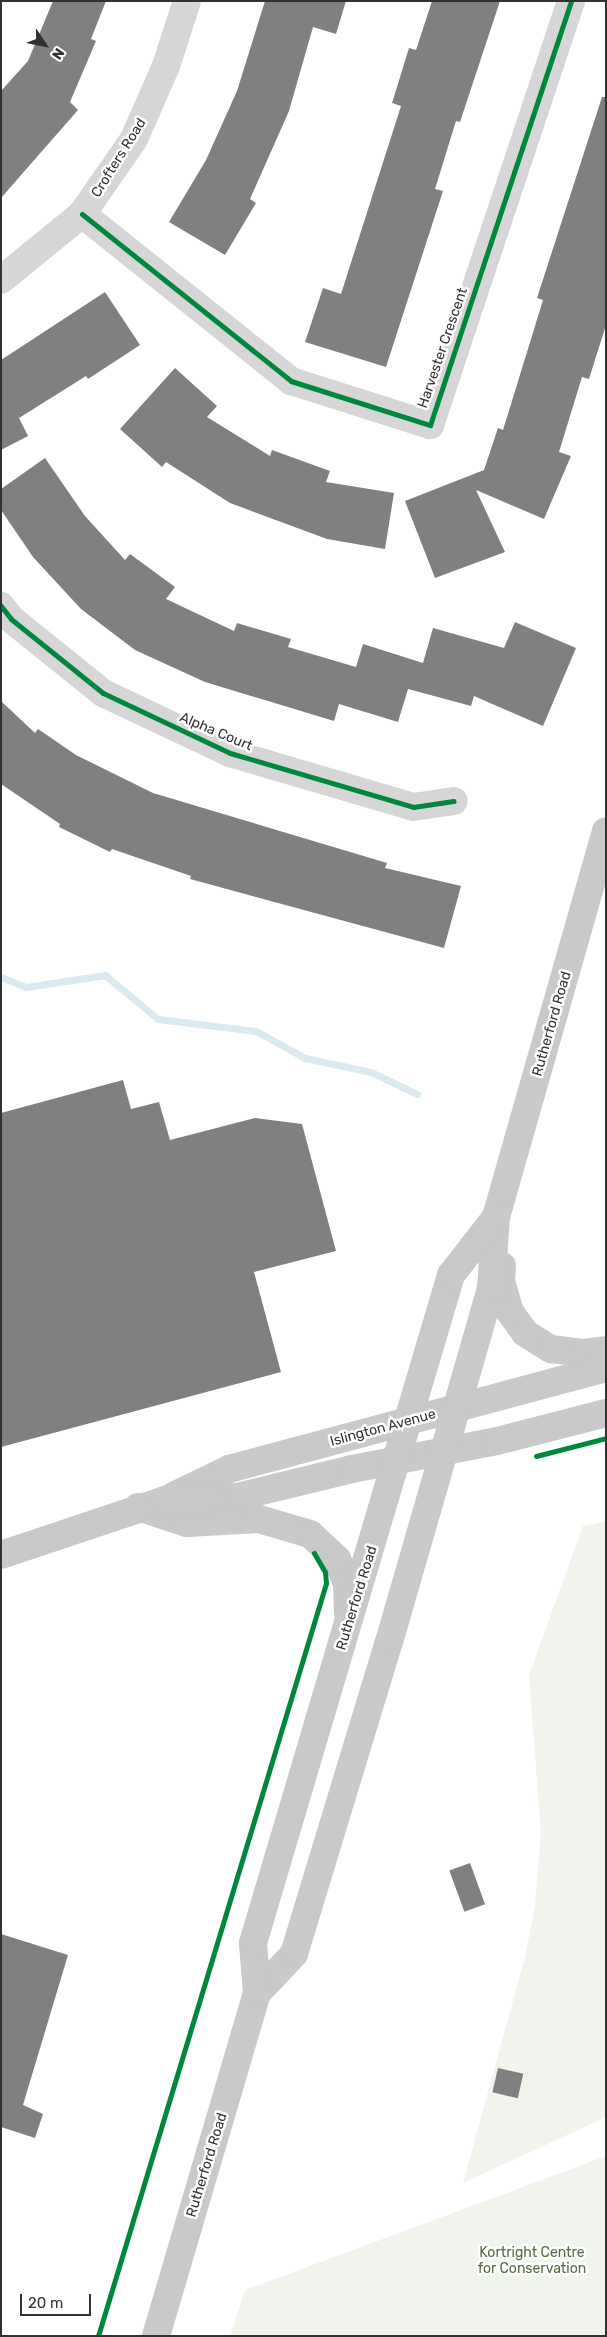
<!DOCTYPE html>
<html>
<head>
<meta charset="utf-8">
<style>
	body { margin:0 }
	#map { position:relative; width:607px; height:2337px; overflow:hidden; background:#fff; font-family:Rubik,sans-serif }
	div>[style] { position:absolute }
	.green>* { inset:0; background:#f1f3ed }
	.stream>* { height:7px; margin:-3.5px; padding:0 3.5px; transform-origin:3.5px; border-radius:3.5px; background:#dbeaf0 }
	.building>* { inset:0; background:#808080; transform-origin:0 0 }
	.minor>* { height:28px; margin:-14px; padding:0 14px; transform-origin:14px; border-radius:14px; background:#d6d6d6 }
	.major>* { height:28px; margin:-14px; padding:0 14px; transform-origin:14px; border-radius:14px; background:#c9c9c9 }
	.cycleway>* { height:5px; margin:-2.5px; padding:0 2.5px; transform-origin:2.5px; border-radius:2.5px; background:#00873e }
	span { translate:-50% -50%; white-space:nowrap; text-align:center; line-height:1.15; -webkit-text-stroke:5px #fff; paint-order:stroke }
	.street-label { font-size:14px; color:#323232 }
	.park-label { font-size:14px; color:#596c41 }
	.frame { position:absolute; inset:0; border:2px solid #323232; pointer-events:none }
	.north { position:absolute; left:20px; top:20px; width:50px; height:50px; -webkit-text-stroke:4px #fff; paint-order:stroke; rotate:124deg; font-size:14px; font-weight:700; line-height:20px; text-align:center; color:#323232 }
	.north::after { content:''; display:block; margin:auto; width:18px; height:22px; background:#323232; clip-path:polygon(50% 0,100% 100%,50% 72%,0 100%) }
	.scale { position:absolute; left:20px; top:2294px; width:71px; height:22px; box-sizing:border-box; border:2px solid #323232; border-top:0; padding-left:6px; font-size:15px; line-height:18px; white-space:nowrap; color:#323232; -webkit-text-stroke:4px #fff; paint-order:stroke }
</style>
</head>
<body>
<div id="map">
	<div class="green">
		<div style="clip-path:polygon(606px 1521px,606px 2117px,463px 2183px,525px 1957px,535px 1906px,541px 1834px,529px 1675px,583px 1526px)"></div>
		<div style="clip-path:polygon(606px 2156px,606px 2336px,230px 2336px,245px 2290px)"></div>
	</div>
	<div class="stream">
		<div style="left:1px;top:977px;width:27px;rotate:22deg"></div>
		<div style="left:26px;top:987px;width:80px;rotate:-8.6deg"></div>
		<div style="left:105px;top:975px;width:69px;rotate:39.7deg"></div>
		<div style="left:158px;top:1019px;width:99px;rotate:7deg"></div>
		<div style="left:256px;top:1031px;width:56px;rotate:28.9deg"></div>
		<div style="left:305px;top:1058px;width:67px;rotate:12deg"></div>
		<div style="left:371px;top:1072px;width:51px;rotate:25.6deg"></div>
	</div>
	<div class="building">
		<div style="clip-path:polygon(53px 1px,106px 1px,91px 39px,96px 41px,70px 102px,78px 110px,1px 198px,1px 91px,28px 61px)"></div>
		<div style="clip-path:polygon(265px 1px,346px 1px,336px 34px,313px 27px,289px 111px,250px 199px,256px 203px,225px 255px,169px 222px,206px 160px,237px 91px)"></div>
		<div style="clip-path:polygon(432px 1px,500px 1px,460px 122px,456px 121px,435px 189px,443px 191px,386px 367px,305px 342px,323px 288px,341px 294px,401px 106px,392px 103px,409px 48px,416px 50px)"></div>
		<div style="clip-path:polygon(602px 97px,606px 97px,606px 325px,589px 379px,582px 377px,559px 452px,571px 456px,544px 519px,476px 490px,505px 552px,435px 578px,405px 501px,484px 470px,498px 428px,503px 430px,543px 300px,537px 298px)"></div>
		<div style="clip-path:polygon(105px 292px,140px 345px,88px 379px,86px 376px,19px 418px,28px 436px,1px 450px,1px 360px)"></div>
		<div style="clip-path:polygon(175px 368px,217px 406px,207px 417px,270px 456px,272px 450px,330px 471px,326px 482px,394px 493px,385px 549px,327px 539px,230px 503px,166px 462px,162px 467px,120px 429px)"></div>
		<div style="clip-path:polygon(45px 458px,85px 516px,125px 560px,130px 554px,175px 587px,166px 599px,234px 631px,237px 623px,291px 639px,288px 647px,356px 667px,363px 644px,423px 663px,433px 628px,504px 648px,515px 622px,576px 648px,543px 726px,474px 696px,471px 706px,408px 689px,398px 722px,339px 704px,334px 721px,205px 682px,135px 650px,81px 609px,33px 557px,1px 510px,1px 489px)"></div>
		<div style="clip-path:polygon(1px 701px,35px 733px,38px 729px,76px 755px,153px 793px,387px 863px,385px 868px,461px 886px,444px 948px,190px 879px,191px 876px,112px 849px,110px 852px,59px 827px,60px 824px,1px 784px)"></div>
		<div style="clip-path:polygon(123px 1080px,131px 1109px,159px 1102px,170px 1140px,255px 1118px,302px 1124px,336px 1251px,254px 1272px,281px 1372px,1px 1447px,1px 1113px)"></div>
		<div style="left:470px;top:1863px;width:44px;height:22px;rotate:70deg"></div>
		<div style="clip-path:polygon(1px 1934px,68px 1955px,23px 2105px,43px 2114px,35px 2138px,1px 2127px)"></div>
		<div style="left:498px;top:2068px;width:26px;height:25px;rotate:13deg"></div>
	</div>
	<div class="minor">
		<div style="left:82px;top:214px;width:268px;rotate:38.6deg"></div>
		<div style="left:291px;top:381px;width:146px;rotate:17.6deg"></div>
		<div style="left:430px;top:425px;width:447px;rotate:-71.6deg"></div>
		<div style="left:1px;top:280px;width:104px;rotate:-39.2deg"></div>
		<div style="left:82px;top:214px;width:91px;rotate:-55.3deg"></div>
		<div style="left:134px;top:139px;width:80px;rotate:-66.3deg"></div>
		<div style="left:166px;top:66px;width:68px;rotate:-72.1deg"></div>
		<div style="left:1px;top:606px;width:16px;rotate:52deg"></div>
		<div style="left:11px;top:619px;width:118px;rotate:38.8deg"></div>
		<div style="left:103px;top:693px;width:140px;rotate:25.3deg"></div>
		<div style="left:230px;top:753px;width:191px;rotate:16.4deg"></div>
		<div style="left:413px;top:807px;width:41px;rotate:-8.3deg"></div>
	</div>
	<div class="major">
		<div style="left:502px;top:1266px;width:15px;rotate:94deg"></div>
		<div style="left:501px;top:1281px;width:32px;rotate:74deg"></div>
		<div style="left:510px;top:1312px;width:26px;rotate:54deg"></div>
		<div style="left:525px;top:1333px;width:31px;rotate:32deg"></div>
		<div style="left:551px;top:1349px;width:32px;rotate:7deg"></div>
		<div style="left:583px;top:1353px;width:23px;rotate:-7deg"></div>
		<div style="left:173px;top:1496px;width:62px;rotate:-25.7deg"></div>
		<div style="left:229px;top:1469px;width:390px;rotate:-15deg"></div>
		<div style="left:138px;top:1507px;width:52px;rotate:18.1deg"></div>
		<div style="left:187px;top:1523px;width:72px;rotate:-3.2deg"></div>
		<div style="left:259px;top:1519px;width:53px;rotate:16.4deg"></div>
		<div style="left:310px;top:1534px;width:37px;rotate:43deg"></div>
		<div style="left:337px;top:1559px;width:27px;rotate:68deg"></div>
		<div style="left:347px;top:1584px;width:29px;rotate:88deg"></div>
		<div style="left:1px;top:1555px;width:173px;rotate:-18.5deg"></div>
		<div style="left:165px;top:1500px;width:72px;rotate:-2.4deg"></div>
		<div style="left:237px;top:1497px;width:118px;rotate:-13.7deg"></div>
		<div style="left:352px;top:1469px;width:148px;rotate:-10.9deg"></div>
		<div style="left:497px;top:1441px;width:113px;rotate:-14.4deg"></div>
		<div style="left:257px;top:1993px;width:54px;rotate:-46.5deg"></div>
		<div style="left:294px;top:1954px;width:326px;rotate:-73.1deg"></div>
		<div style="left:389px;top:1642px;width:368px;rotate:-73.9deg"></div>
		<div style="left:491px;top:1288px;width:71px;rotate:-86deg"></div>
		<div style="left:496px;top:1217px;width:401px;rotate:-74.1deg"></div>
		<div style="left:156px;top:2336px;width:358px;rotate:-73.6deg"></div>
		<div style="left:257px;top:1993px;width:50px;rotate:-94.6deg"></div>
		<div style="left:253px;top:1943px;width:697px;rotate:-73.49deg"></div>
		<div style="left:451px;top:1275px;width:73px;rotate:-52.2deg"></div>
	</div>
	<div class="cycleway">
		<div style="left:82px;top:214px;width:268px;rotate:38.6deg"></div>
		<div style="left:291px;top:381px;width:146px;rotate:17.6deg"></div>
		<div style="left:430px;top:425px;width:447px;rotate:-71.6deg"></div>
		<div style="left:1px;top:606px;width:16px;rotate:52deg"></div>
		<div style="left:11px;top:619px;width:118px;rotate:38.8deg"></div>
		<div style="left:103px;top:693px;width:140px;rotate:25.3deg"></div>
		<div style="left:230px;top:753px;width:191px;rotate:16.4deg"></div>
		<div style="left:413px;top:807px;width:41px;rotate:-8.3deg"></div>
		<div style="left:536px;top:1456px;width:72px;rotate:-14.4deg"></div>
		<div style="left:98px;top:2336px;width:787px;rotate:-73.15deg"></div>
		<div style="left:326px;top:1583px;width:11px;rotate:-95deg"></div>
		<div style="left:325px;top:1572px;width:22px;rotate:-120deg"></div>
	</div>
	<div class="street-label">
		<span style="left:119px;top:158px;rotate:-58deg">Crofters Road</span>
		<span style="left:443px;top:348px;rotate:-71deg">Harvester Crescent</span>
		<span style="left:216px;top:732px;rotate:23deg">Alpha Court</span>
		<span style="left:552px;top:1024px;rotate:-74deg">Rutherford Road</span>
		<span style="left:383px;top:1428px;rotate:-15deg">Islington Avenue</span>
		<span style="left:357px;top:1598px;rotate:-73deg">Rutherford Road</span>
		<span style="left:207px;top:2165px;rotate:-73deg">Rutherford Road</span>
	</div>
	<div class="park-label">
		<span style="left:532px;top:2261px">Kortright Centre<br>for Conservation</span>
	</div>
	<div class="frame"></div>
	<div class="north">N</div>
	<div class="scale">20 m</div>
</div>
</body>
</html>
